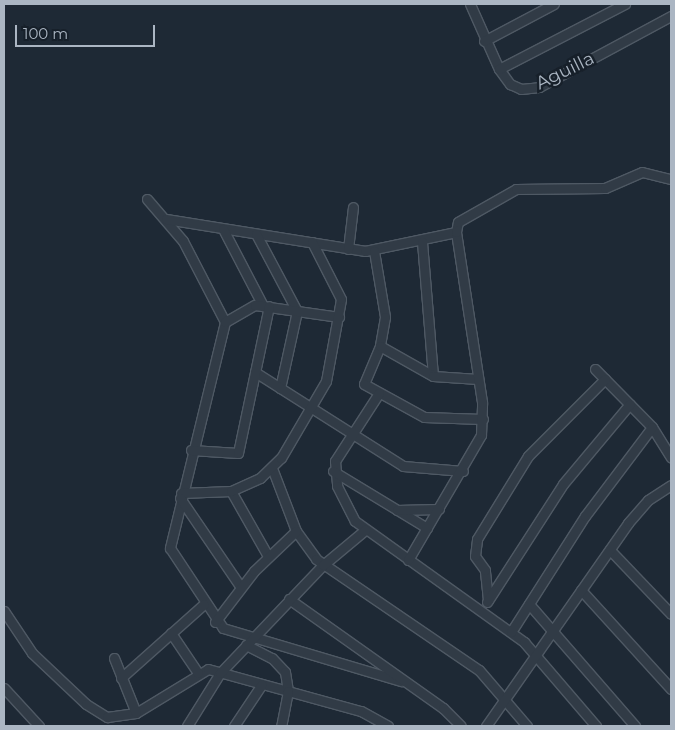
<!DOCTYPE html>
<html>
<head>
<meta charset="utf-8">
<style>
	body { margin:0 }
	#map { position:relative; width:675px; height:730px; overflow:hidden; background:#1e2935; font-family:Montserrat,sans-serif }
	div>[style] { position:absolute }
	.roads { filter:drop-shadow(1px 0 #4f5964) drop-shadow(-1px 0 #4f5964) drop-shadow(0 1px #4f5964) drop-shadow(0 -1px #4f5964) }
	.minor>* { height:9px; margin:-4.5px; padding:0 4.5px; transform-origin:4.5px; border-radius:4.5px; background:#313b46 }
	span { translate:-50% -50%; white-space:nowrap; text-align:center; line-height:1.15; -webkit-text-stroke:5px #17202a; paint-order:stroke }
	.street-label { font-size:18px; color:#abb6c3 }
	.frame { position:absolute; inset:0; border:5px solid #abb6c3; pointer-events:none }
	.scale { position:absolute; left:15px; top:25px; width:140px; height:22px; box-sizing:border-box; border:2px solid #abb6c3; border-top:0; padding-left:6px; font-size:15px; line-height:18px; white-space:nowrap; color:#abb6c3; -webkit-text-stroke:4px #17202a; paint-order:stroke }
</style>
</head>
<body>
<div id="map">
	<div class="roads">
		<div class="minor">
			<div style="left:470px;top:4px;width:71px;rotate:66deg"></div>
			<div style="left:499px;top:69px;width:19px;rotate:54deg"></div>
			<div style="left:510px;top:84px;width:12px;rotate:24deg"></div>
			<div style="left:521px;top:89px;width:18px;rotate:-6deg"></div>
			<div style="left:539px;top:87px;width:150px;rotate:-28.3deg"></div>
			<div style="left:484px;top:41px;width:79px;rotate:-27.9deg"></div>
			<div style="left:499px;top:69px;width:142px;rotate:-27.3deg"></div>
			<div style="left:147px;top:199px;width:55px;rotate:49.4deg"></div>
			<div style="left:183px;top:241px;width:91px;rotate:62.6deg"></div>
			<div style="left:225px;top:322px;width:233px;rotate:103.7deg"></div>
			<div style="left:170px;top:548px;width:96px;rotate:56.5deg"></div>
			<div style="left:223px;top:628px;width:186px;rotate:16.6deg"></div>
			<div style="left:166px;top:219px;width:202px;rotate:9.1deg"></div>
			<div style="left:365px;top:251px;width:93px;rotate:-11.8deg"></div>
			<div style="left:223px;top:229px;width:87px;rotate:62.5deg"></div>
			<div style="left:256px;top:234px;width:87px;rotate:62deg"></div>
			<div style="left:297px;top:311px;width:79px;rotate:102.4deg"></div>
			<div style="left:422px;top:242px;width:134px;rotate:85.3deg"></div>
			<div style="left:348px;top:249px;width:42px;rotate:-83.2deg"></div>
			<div style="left:374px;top:251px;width:67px;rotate:80.5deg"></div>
			<div style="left:385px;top:317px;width:29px;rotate:100deg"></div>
			<div style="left:380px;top:346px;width:41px;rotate:112.8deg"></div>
			<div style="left:364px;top:384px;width:68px;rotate:28.8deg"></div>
			<div style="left:424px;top:417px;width:59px;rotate:1.9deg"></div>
			<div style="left:225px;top:322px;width:34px;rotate:-30deg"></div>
			<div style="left:255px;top:305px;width:85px;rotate:8.1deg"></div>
			<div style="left:380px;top:346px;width:61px;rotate:29.5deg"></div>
			<div style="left:433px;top:376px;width:45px;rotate:3.8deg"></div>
			<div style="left:595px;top:369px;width:81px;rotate:45.5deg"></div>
			<div style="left:652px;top:427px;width:36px;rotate:58deg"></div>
			<div style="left:255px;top:372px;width:175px;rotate:32.4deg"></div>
			<div style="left:403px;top:466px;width:60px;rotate:4.8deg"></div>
			<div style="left:379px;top:393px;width:81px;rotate:122.9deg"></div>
			<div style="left:335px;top:461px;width:25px;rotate:85deg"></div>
			<div style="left:337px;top:486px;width:39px;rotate:63deg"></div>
			<div style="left:355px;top:521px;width:208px;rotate:35.6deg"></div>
			<div style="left:524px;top:642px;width:111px;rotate:49.4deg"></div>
			<div style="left:191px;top:450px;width:47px;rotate:3.7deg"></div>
			<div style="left:238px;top:453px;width:150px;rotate:-78.1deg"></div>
			<div style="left:272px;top:468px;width:67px;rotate:69.1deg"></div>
			<div style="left:296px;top:531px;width:34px;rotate:54deg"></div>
			<div style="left:316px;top:559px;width:197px;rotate:34.3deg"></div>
			<div style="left:479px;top:670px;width:74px;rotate:49.4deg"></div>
			<div style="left:333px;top:471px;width:110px;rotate:31.2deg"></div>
			<div style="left:231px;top:491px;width:75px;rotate:60.4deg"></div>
			<div style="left:181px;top:493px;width:50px;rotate:-2.3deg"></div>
			<div style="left:231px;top:491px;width:32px;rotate:-24deg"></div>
			<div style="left:260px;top:478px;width:29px;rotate:-44deg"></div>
			<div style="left:281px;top:458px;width:89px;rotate:-59.7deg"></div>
			<div style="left:326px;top:381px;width:83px;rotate:-79.6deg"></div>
			<div style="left:341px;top:299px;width:64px;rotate:-117deg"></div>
			<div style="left:180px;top:498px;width:107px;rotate:55.7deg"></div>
			<div style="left:397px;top:510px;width:42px;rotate:-1.4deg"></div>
			<div style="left:610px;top:550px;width:88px;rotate:46.4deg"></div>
			<div style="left:408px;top:560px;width:145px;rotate:-59.7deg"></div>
			<div style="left:481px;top:435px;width:33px;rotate:-88deg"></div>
			<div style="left:482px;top:402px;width:172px;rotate:-98.7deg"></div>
			<div style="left:456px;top:232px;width:10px;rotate:-79deg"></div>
			<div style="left:458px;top:222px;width:67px;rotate:-29.6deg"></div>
			<div style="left:516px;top:189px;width:89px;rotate:-0.6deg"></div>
			<div style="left:605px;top:188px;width:40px;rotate:-23.4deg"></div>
			<div style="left:642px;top:172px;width:30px;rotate:14deg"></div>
			<div style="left:581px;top:590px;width:134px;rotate:47.7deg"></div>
			<div style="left:289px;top:599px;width:189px;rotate:35.3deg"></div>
			<div style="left:443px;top:708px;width:25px;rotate:45deg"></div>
			<div style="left:488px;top:600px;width:30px;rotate:-96deg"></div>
			<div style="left:485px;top:570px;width:17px;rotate:-126deg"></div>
			<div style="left:475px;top:556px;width:17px;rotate:-83deg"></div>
			<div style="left:477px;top:539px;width:97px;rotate:-58.4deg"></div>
			<div style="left:528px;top:456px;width:109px;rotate:-45deg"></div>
			<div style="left:487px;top:602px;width:140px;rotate:-57.2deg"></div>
			<div style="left:563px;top:484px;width:104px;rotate:-50.1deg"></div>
			<div style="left:529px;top:604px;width:162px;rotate:49deg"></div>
			<div style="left:4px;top:611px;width:50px;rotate:56.3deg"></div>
			<div style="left:32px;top:653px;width:74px;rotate:43.4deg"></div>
			<div style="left:86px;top:704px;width:25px;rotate:32deg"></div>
			<div style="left:107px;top:717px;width:29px;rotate:-8deg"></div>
			<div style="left:136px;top:713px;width:84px;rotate:-31.4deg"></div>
			<div style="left:208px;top:669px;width:159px;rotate:15.4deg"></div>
			<div style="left:361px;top:711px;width:31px;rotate:29deg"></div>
			<div style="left:215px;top:622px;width:64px;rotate:-52.6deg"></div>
			<div style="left:254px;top:571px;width:58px;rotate:-43.6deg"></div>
			<div style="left:511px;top:632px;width:138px;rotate:-57.5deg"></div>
			<div style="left:585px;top:516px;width:111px;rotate:-53deg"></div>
			<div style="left:171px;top:633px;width:48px;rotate:56deg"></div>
			<div style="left:246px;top:645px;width:29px;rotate:27deg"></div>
			<div style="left:272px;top:658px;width:19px;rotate:47deg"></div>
			<div style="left:285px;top:672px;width:19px;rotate:81deg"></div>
			<div style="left:288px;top:691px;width:36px;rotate:101deg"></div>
			<div style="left:114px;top:658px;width:59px;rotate:68.2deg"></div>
			<div style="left:121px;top:678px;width:111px;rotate:-41.7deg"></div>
			<div style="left:4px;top:688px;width:52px;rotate:47.4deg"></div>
			<div style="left:187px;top:726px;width:62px;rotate:-58.1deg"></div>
			<div style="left:220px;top:673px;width:149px;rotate:-46.4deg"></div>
			<div style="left:323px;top:565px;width:55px;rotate:-39.8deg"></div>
			<div style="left:234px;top:726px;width:50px;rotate:-56.3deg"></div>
			<div style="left:486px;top:726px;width:248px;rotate:-55deg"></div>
			<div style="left:628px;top:523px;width:30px;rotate:-49deg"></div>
			<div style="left:648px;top:500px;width:27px;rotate:-33deg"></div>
		</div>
	</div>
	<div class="street-label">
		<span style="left:565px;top:71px;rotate:-26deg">Aguilla</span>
	</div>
	<div class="frame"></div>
	<div class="scale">100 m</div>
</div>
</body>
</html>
